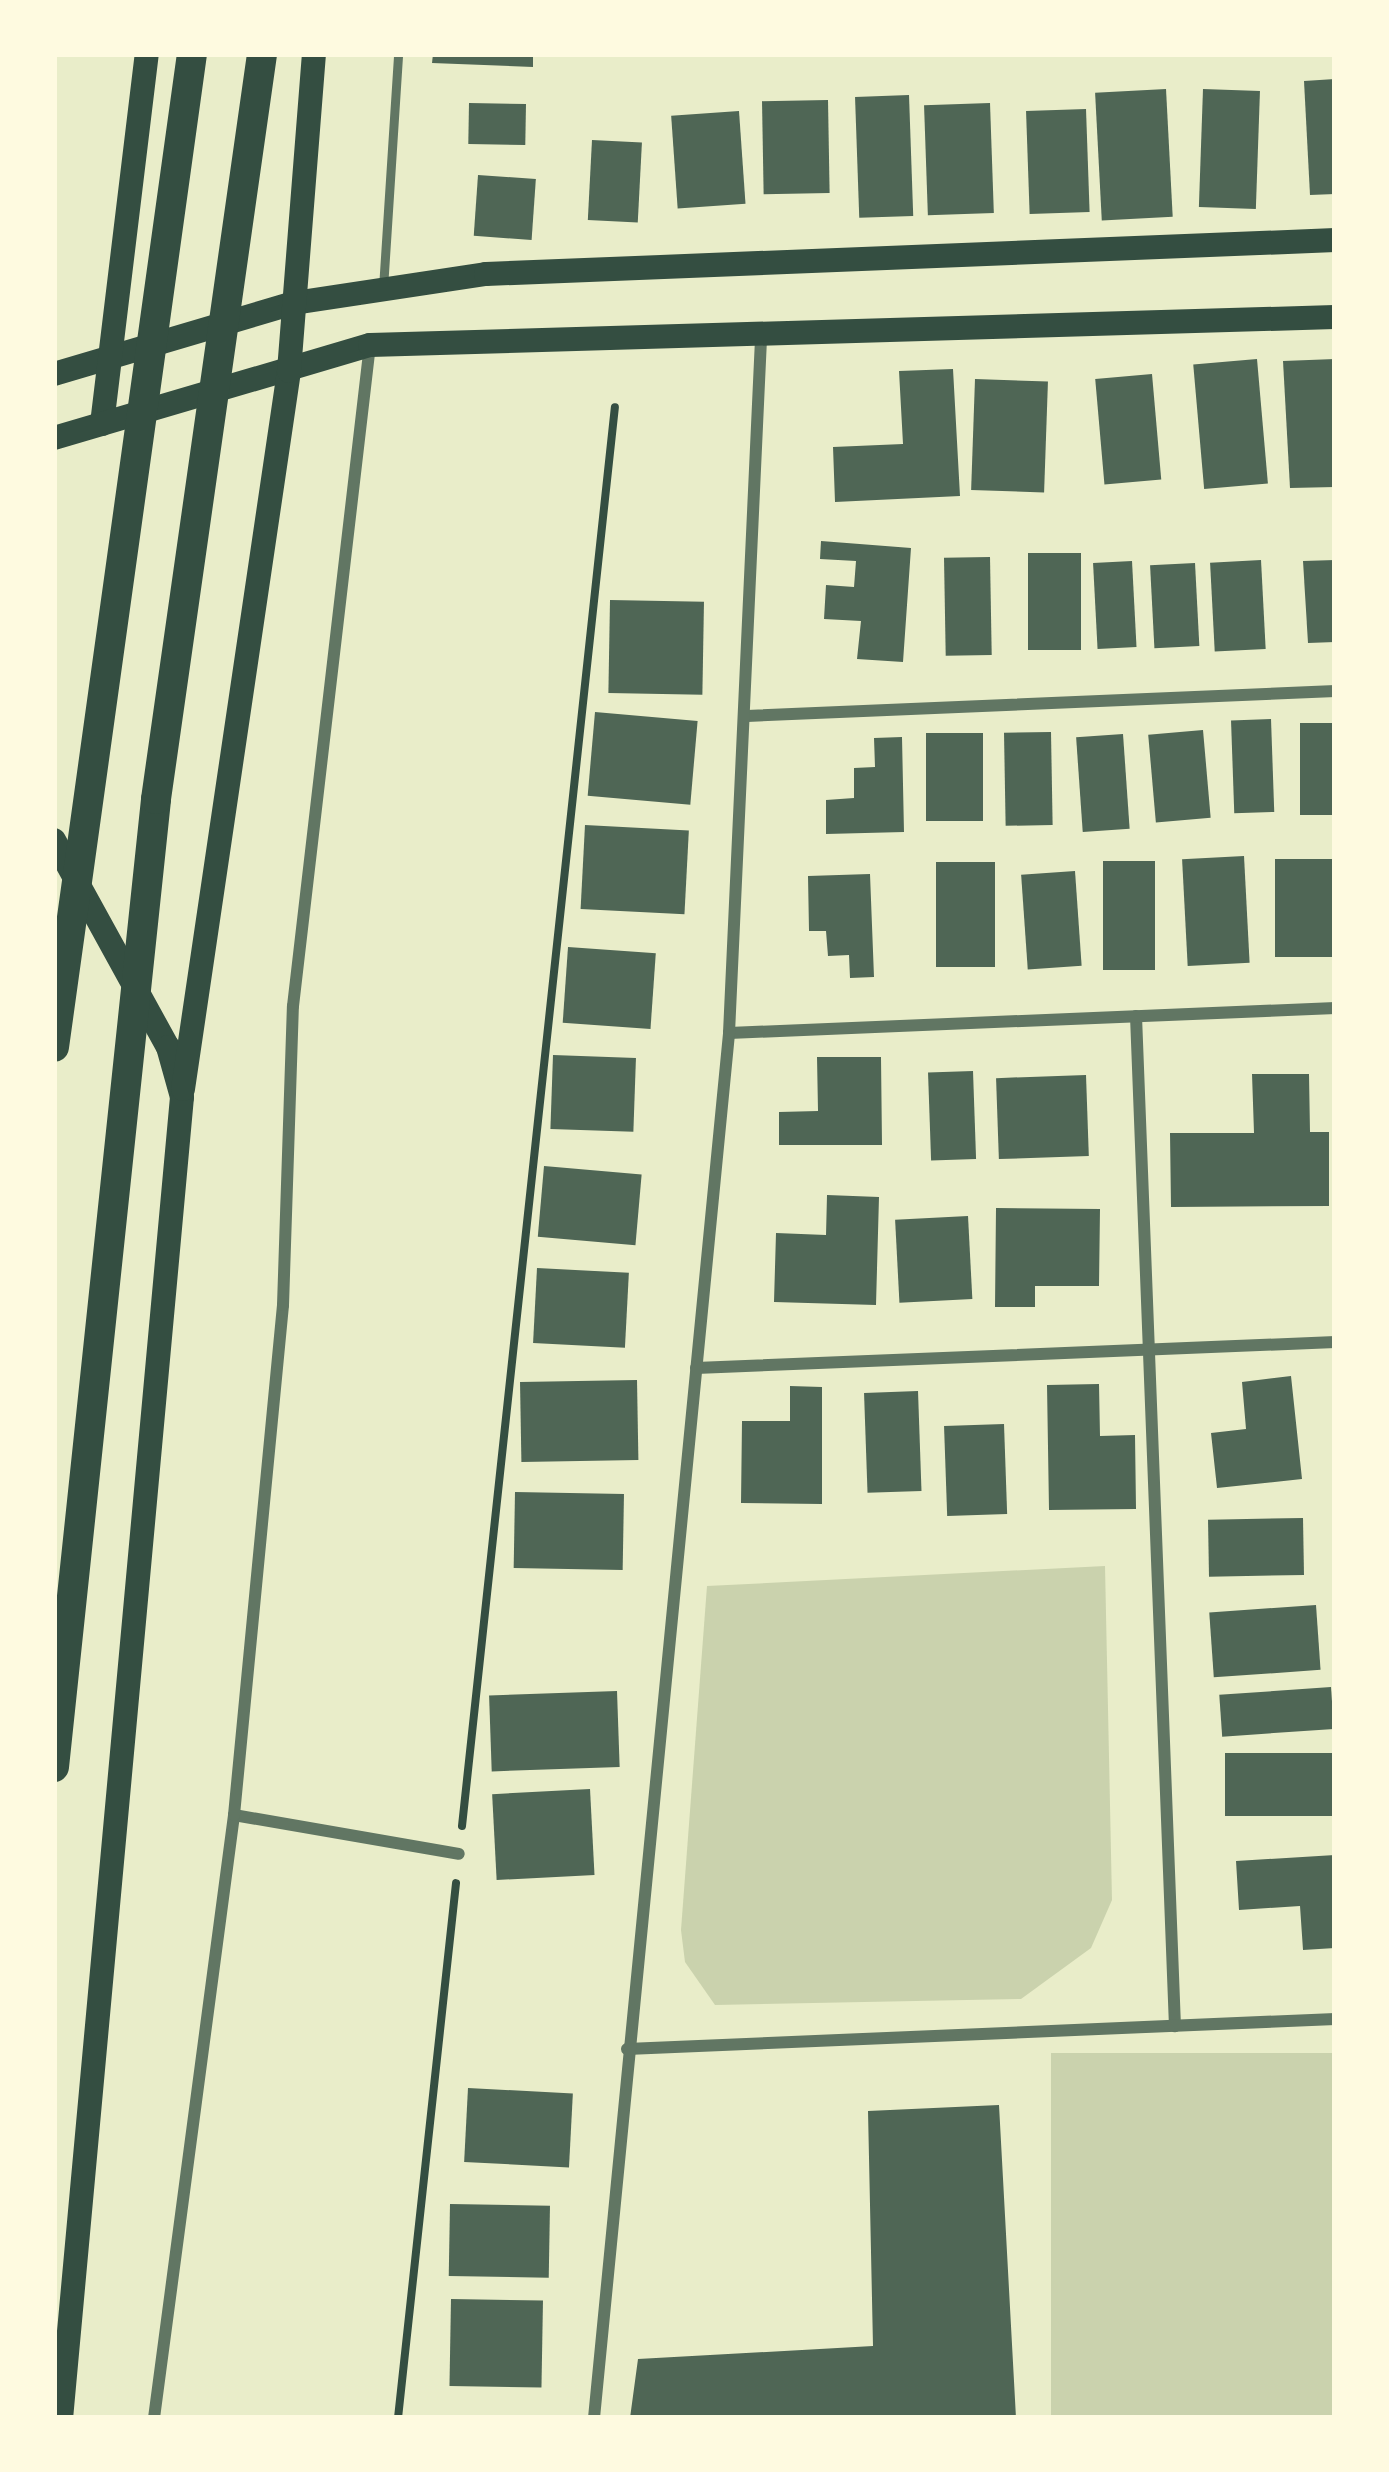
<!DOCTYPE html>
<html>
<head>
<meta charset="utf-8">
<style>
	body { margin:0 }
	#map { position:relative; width:1389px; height:2472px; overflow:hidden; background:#e9edc9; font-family:"DM Sans",sans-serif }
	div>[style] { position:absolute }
	.green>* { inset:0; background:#cad2ad; transform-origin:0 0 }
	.building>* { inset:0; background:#4f6655; transform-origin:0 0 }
	.path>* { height:8px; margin:-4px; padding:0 4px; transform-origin:4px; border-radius:4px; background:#344e41 }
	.service>* { height:9px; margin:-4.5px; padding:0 4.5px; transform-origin:4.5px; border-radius:4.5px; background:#617663 }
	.minor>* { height:12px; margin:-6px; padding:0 6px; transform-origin:6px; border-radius:6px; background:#617663 }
	.secondary>* { height:24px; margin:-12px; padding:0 12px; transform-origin:12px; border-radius:12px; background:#344e41 }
	.primary>* { height:30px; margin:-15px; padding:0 15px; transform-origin:15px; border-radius:15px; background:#344e41 }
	span { translate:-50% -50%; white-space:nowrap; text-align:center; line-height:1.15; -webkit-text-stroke:9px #fefae0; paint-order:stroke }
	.frame { position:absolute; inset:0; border:57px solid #fefae0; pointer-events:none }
</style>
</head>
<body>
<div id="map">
	<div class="green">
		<div style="clip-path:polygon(1105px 1566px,1112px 1900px,1091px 1948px,1021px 1999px,715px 2005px,685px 1962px,681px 1930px,707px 1586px)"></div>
		<div style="left:1335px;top:2053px;width:365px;height:284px;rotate:90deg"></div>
	</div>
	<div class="building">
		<div style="clip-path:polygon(433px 54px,533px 54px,533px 67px,432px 63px)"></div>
		<div style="clip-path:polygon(1335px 79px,1335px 194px,1310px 195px,1304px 81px)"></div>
		<div style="left:1166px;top:89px;width:128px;height:71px;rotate:87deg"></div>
		<div style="left:1203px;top:89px;width:57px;height:118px;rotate:2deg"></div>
		<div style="left:909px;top:95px;width:121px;height:54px;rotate:88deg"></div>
		<div style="left:828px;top:100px;width:93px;height:66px;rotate:89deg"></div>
		<div style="left:469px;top:103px;width:57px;height:41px;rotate:1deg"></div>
		<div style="left:990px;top:103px;width:110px;height:66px;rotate:88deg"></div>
		<div style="left:1086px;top:109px;width:103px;height:60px;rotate:88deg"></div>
		<div style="left:739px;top:111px;width:93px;height:68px;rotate:86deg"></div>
		<div style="left:592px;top:140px;width:50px;height:80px;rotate:3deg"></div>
		<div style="left:478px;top:175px;width:58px;height:61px;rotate:4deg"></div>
		<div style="left:1257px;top:359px;width:125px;height:64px;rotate:85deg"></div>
		<div style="clip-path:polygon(1335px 359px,1335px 487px,1290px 488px,1283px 361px)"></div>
		<div style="clip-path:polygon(953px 369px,960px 496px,835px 502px,833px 447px,903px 444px,899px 371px)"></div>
		<div style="left:1152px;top:374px;width:106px;height:57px;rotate:85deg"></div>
		<div style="left:975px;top:379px;width:73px;height:111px;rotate:2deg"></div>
		<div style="clip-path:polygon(821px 541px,911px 548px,903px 662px,857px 659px,861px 621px,824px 619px,826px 585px,854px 587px,856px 561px,820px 559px)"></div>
		<div style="left:1028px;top:553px;width:53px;height:97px"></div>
		<div style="left:990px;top:557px;width:98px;height:46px;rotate:89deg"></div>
		<div style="left:1261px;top:560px;width:89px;height:51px;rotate:87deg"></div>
		<div style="clip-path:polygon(1335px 560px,1335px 642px,1308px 643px,1303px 561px)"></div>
		<div style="left:1132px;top:561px;width:86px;height:39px;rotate:87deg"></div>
		<div style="left:1195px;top:563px;width:83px;height:45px;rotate:87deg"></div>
		<div style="left:610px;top:600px;width:94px;height:93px;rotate:1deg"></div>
		<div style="left:595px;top:712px;width:103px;height:84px;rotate:5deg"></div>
		<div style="left:1271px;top:719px;width:93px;height:40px;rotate:88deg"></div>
		<div style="left:1300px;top:723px;width:35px;height:92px"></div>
		<div style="left:1203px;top:730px;width:88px;height:55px;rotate:85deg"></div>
		<div style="left:1051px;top:732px;width:93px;height:47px;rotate:89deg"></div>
		<div style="left:926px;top:733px;width:57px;height:88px"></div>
		<div style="left:1123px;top:734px;width:95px;height:47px;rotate:86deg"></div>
		<div style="clip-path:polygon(902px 737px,904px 832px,826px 834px,826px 800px,854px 798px,854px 768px,875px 767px,874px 738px)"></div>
		<div style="left:585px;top:825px;width:104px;height:84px;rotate:3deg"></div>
		<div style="left:1244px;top:856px;width:107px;height:62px;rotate:87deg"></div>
		<div style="left:1335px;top:859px;width:98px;height:60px;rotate:90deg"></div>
		<div style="left:1103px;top:861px;width:52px;height:109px"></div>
		<div style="left:936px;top:862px;width:59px;height:105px"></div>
		<div style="left:1075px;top:871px;width:95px;height:54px;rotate:86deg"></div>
		<div style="clip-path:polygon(870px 874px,874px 977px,850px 978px,849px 955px,828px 956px,826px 931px,809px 931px,808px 876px)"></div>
		<div style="left:568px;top:947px;width:88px;height:76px;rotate:4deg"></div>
		<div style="left:553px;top:1055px;width:83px;height:74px;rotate:2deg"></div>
		<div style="clip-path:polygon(817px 1057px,881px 1057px,882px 1145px,779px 1145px,779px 1112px,818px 1111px)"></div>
		<div style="left:973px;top:1071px;width:88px;height:45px;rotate:88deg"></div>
		<div style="clip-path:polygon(1252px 1074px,1309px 1074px,1310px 1132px,1329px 1132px,1329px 1206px,1171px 1207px,1170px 1133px,1254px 1133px)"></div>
		<div style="left:1086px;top:1075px;width:81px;height:90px;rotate:88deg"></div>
		<div style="left:544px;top:1166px;width:98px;height:71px;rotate:5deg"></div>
		<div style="clip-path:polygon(827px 1195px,879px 1197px,876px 1305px,774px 1302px,776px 1233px,826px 1235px)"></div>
		<div style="clip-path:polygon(996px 1208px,1100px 1209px,1099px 1286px,1035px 1286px,1035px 1307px,995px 1307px)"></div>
		<div style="left:968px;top:1216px;width:83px;height:73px;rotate:87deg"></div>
		<div style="left:537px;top:1268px;width:92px;height:75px;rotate:3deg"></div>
		<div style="clip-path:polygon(1291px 1376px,1302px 1479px,1217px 1488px,1211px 1433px,1246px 1429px,1242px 1382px)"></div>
		<div style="left:637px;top:1380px;width:80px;height:117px;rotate:89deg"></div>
		<div style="clip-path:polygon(1099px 1384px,1100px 1436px,1135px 1435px,1136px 1509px,1049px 1510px,1047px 1385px)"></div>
		<div style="clip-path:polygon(790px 1386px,822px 1387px,822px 1504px,741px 1503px,742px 1421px,790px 1421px)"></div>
		<div style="left:918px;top:1391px;width:100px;height:54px;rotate:88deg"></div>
		<div style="left:1004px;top:1424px;width:90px;height:60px;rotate:88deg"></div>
		<div style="left:515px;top:1492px;width:109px;height:76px;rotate:1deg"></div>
		<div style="left:1303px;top:1518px;width:57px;height:95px;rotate:89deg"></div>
		<div style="left:1316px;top:1605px;width:65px;height:107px;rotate:86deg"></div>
		<div style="left:1331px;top:1687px;width:42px;height:112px;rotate:86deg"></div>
		<div style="left:617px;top:1691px;width:76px;height:128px;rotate:88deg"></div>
		<div style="left:1335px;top:1753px;width:63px;height:110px;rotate:90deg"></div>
		<div style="left:590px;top:1789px;width:86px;height:98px;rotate:87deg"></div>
		<div style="clip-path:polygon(1335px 1855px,1335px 1948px,1303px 1950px,1300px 1906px,1239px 1910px,1236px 1861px)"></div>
		<div style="left:468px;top:2088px;width:105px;height:74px;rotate:3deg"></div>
		<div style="clip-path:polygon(999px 2105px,1016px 2418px,630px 2418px,638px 2359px,873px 2346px,868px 2111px)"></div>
		<div style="left:450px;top:2204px;width:100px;height:72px;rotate:1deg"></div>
		<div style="left:451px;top:2299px;width:92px;height:87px;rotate:1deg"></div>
	</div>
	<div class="path">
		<div style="left:462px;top:1826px;width:1427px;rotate:-83.85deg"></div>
		<div style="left:398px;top:2418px;width:538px;rotate:-83.81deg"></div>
	</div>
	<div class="service">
		<div style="left:383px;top:288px;width:234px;rotate:-86.3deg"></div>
	</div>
	<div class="minor">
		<div style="left:747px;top:716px;width:589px;rotate:-2.43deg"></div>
		<div style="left:1136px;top:1016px;width:1011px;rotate:87.79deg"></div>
		<div style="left:729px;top:1033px;width:607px;rotate:-2.36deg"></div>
		<div style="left:696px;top:1368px;width:640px;rotate:-2.33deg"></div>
		<div style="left:234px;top:1815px;width:228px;rotate:9.8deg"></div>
		<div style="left:627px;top:2049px;width:709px;rotate:-2.43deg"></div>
		<div style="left:154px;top:2418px;width:608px;rotate:-82.44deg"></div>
		<div style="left:234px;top:1815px;width:512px;rotate:-84.51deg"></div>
		<div style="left:283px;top:1305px;width:299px;rotate:-88.1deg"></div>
		<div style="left:293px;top:1006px;width:665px;rotate:-83.36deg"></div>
		<div style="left:594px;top:2418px;width:1392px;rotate:-84.43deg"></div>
		<div style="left:729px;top:1033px;width:696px;rotate:-87.36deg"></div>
	</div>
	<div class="secondary">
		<div style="left:54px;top:374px;width:250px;rotate:-16.5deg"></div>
		<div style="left:294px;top:303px;width:194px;rotate:-8.6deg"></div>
		<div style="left:486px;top:274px;width:850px;rotate:-2.29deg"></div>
		<div style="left:102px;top:424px;width:373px;rotate:-83.1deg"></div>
		<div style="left:54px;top:438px;width:329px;rotate:-16.4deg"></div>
		<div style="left:370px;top:345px;width:965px;rotate:-1.66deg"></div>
		<div style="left:54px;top:840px;width:236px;rotate:61.2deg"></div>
		<div style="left:168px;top:1047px;width:52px;rotate:74.4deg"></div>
		<div style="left:182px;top:1097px;width:1327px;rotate:95.23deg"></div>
		<div style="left:183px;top:1089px;width:726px;rotate:-81.6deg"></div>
		<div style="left:289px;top:371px;width:318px;rotate:-85.5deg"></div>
	</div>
	<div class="primary">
		<div style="left:54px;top:1047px;width:1003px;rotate:-82.09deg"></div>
		<div style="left:54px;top:1767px;width:973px;rotate:-83.98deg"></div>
		<div style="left:156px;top:799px;width:753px;rotate:-81.9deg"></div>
	</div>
	<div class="frame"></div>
</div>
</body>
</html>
